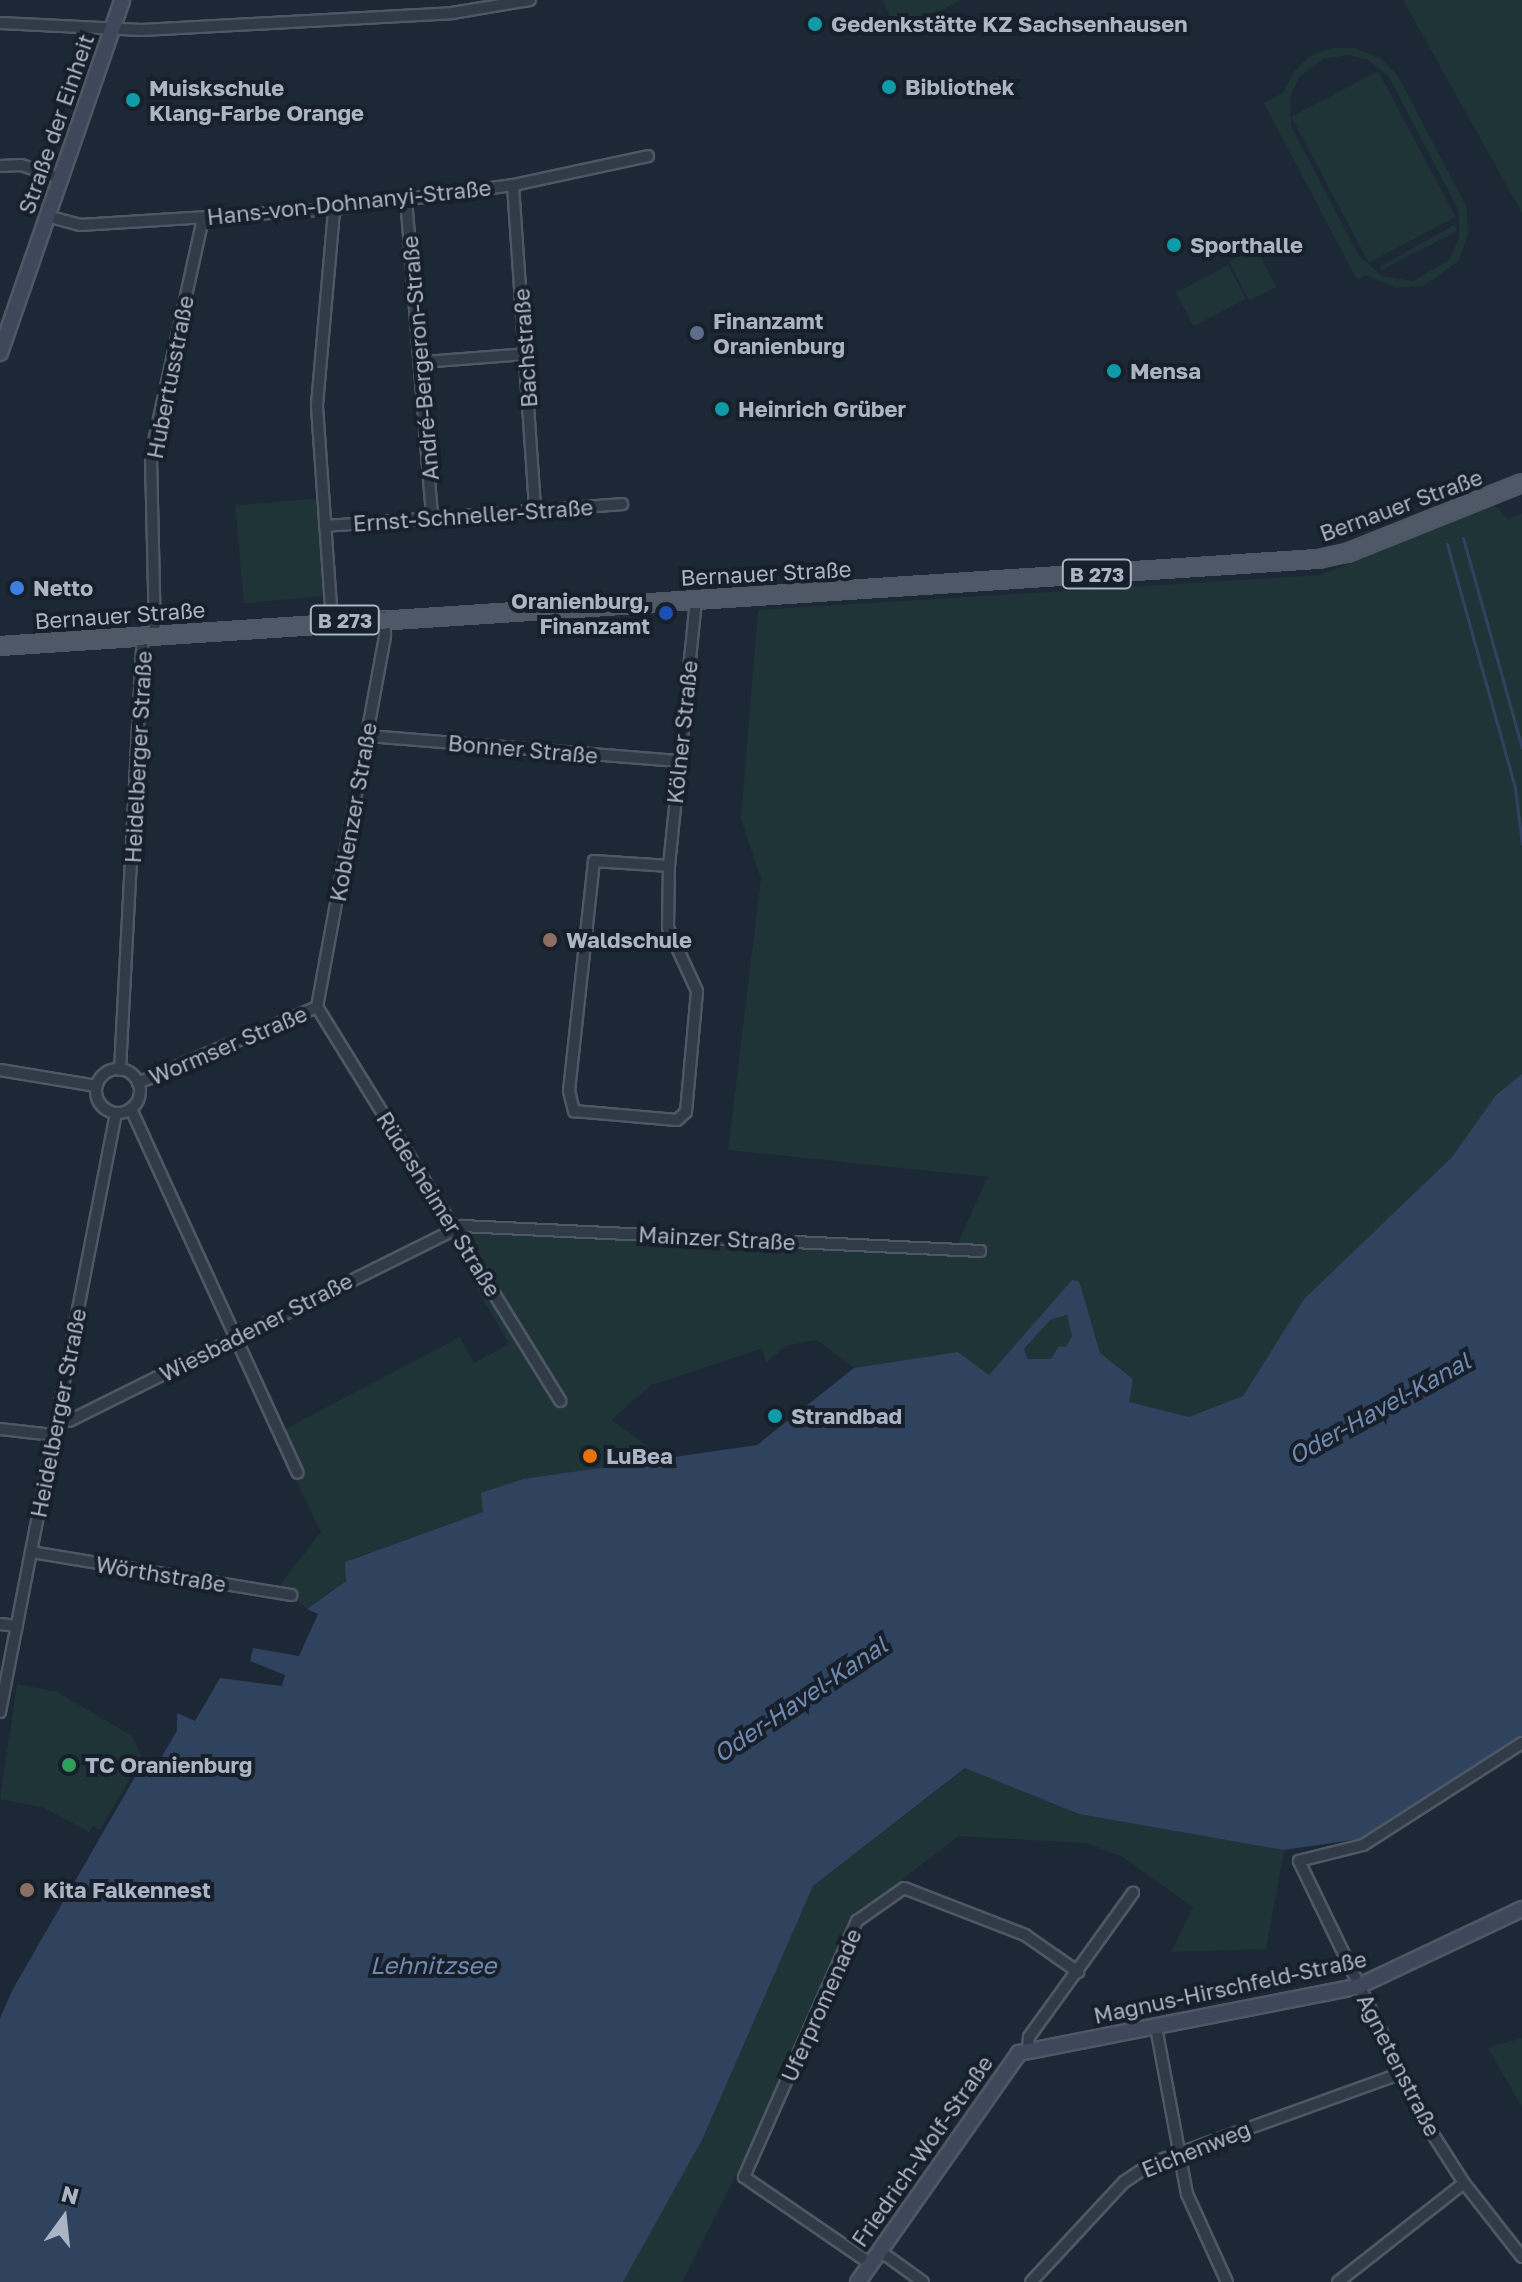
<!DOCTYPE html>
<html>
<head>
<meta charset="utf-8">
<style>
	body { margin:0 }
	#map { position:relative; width:1522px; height:2282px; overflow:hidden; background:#1d2836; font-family:"Golos Text",sans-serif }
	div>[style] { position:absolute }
	.green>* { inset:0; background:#1f3437; transform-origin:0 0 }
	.water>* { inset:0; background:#2f435f }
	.stream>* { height:3px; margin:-1.5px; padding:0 1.5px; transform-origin:1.5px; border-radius:1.5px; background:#2f435f }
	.roads { filter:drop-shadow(2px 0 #4e5765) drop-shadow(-2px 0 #4e5765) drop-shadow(0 2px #4e5765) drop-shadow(0 -2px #4e5765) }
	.street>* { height:10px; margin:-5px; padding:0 5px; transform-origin:5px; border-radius:5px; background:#313a47 }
	.street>.ring { margin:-5px; padding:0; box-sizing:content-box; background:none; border:10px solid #313a47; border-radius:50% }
	.secondary>* { height:14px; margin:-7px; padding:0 7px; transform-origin:7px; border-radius:7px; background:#3f485a }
	.primary>* { height:16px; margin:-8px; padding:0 8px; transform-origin:8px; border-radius:8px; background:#4e5867 }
	.dots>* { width:22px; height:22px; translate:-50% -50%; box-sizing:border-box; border:4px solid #171f2b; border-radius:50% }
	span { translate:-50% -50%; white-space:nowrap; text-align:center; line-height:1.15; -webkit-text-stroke:8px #171f2b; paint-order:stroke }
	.shield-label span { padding:2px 6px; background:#171f2b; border:2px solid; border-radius:6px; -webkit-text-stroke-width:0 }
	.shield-label { font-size:20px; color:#aab4c4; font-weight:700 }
	.poi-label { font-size:22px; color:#aab4c4; font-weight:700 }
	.left { translate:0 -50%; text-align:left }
	.right { translate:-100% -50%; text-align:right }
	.street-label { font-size:22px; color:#aab4c4 }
	.water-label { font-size:24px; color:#708aaf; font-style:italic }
	.north { position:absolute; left:24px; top:2178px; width:80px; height:80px; -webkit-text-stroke:6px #171f2b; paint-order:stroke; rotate:15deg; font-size:22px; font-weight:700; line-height:32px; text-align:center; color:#aab4c4 }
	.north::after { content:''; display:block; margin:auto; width:28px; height:36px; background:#aab4c4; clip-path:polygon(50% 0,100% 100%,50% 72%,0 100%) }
</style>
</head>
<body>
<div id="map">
	<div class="green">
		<div style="clip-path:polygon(882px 0,961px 0,899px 32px)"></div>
		<div style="clip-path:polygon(1403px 0,1522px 0,1522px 213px)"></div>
		<div style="clip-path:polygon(evenodd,1356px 48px,1381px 59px,1398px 76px,1467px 208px,1468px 234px,1459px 260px,1424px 286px,1396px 288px,1366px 275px,1357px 280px,1264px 103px,1283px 93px,1294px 72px,1310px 56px,1332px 48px,1356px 48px,1349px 55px,1368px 60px,1389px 77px,1459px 211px,1459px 239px,1449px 260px,1413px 281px,1382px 276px,1359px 256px,1291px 126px,1290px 97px,1299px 77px,1323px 59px,1349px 55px)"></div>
		<div style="left:1378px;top:71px;width:165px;height:98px;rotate:62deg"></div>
		<div style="clip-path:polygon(1454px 225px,1457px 231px,1381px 270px,1380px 267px)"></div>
		<div style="left:1256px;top:248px;width:44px;height:30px;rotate:63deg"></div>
		<div style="left:1228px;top:265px;width:38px;height:59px;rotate:62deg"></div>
		<div style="left:322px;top:498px;width:98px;height:87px;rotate:85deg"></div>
		<div style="clip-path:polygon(1493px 504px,1508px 519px,1522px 514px,1522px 1074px,1496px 1095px,1452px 1157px,1304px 1299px,1243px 1396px,1189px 1418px,1128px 1402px,1133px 1379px,1100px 1353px,1072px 1281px,989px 1375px,958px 1352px,854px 1368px,817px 1340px,785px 1346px,766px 1363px,762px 1348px,651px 1385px,611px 1420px,664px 1458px,523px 1479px,482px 1493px,484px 1512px,354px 1558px,346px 1580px,307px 1609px,279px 1586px,321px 1532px,274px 1435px,460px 1337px,474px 1363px,509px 1344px,443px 1231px,462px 1226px,954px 1251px,988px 1177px,728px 1150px,761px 879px,741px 819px,758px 610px,1321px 575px)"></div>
		<div style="clip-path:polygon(1067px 1315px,1072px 1336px,1066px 1348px,1059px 1347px,1052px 1359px,1029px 1359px,1024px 1349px,1050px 1320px)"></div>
		<div style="clip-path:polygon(17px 1684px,57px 1692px,132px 1736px,142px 1757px,100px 1830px,93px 1826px,89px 1832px,45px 1808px,0 1799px)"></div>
		<div style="clip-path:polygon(966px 1768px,1079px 1814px,1284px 1850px,1266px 1949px,1171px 1952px,1193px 1907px,1123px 1857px,1086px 1843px,958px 1836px,903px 1879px,893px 1899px,862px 1923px,682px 2282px,623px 2282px,702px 2140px,813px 1886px)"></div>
		<div style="clip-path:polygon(1522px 2038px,1522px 2107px,1488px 2048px)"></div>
	</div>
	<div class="water">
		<div style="clip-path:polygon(evenodd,1522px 1074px,1522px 1737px,1359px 1839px,1284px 1850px,1079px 1814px,965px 1768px,813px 1886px,702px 2140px,623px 2282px,0 2282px,0 2018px,13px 1989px,147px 1756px,159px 1761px,177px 1731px,177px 1713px,195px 1721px,220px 1678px,282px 1686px,285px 1675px,250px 1661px,253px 1648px,299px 1656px,318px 1614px,307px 1609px,346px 1581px,345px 1562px,483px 1512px,481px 1493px,523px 1479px,757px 1445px,854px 1368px,958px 1352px,989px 1375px,1072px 1280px,1079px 1281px,1100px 1353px,1133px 1379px,1129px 1402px,1189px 1417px,1243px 1396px,1304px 1299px,1452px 1157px,1496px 1095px,1522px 1074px,1067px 1315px,1072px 1336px,1066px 1347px,1059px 1346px,1051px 1359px,1028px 1359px,1024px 1349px,1050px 1320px,1067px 1315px)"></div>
	</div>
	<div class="stream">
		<div style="left:1463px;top:538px;width:218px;rotate:74.3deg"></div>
		<div style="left:1447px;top:544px;width:253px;rotate:74.4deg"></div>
		<div style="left:1515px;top:788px;width:56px;rotate:82.9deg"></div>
	</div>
	<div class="roads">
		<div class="street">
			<div style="left:0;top:23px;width:142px;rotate:2.8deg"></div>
			<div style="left:142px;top:30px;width:310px;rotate:-3.1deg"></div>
			<div style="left:452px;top:13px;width:79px;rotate:-9.5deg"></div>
			<div style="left:0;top:166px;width:21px;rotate:-3deg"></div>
			<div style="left:21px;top:165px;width:41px;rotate:18.4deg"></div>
			<div style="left:513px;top:185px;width:327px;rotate:86.1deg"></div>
			<div style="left:406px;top:199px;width:319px;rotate:85.3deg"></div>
			<div style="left:47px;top:216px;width:34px;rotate:15deg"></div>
			<div style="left:80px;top:225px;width:255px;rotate:-3.6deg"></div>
			<div style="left:334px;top:209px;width:181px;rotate:-7.6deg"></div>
			<div style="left:513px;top:185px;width:138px;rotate:-12.1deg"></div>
			<div style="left:423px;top:362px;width:104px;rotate:-4.4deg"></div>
			<div style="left:325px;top:526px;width:298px;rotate:-4.2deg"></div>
			<div style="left:332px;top:621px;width:217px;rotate:-94deg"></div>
			<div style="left:317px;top:405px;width:197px;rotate:-85deg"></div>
			<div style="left:155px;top:634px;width:179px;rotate:-91.3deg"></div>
			<div style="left:151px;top:455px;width:243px;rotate:-77.6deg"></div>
			<div style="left:367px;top:736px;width:313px;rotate:4.6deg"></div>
			<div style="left:669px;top:866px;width:75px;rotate:-176.2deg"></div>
			<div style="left:594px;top:861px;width:231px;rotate:96.2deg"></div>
			<div style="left:569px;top:1091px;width:21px;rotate:76deg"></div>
			<div style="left:574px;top:1111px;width:103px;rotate:5deg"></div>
			<div style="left:677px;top:1120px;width:12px;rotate:-42deg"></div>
			<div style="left:686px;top:1112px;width:121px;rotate:-84.8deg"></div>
			<div style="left:697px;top:991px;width:69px;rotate:-114.7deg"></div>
			<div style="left:668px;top:928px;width:62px;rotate:-89.1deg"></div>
			<div style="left:669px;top:866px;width:268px;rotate:-84.2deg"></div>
			<div style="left:317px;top:1007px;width:463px;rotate:58.3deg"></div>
			<div style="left:317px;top:1007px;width:378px;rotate:-79.6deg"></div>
			<div style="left:385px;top:635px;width:18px;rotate:-93deg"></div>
			<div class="ring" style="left:96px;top:1069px;width:34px;height:34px"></div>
			<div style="left:0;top:1070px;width:98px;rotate:9.4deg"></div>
			<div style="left:120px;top:1070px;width:436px;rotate:-87deg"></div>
			<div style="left:138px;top:1083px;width:194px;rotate:-23deg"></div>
			<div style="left:131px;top:1109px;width:400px;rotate:65.4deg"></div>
			<div style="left:57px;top:1418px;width:12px;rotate:14deg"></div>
			<div style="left:69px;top:1421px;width:439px;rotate:-26.4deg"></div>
			<div style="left:462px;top:1226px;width:519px;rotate:2.76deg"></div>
			<div style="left:0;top:1429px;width:53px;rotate:6.5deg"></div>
			<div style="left:31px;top:1552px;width:264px;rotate:9.4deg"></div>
			<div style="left:0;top:1624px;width:17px;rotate:7deg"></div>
			<div style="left:0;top:1712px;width:610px;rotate:-79.04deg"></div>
			<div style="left:1522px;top:1743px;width:189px;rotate:147.3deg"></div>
			<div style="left:1363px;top:1845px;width:66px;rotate:166deg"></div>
			<div style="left:1299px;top:1861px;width:290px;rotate:64.2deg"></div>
			<div style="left:1425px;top:2122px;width:72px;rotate:57.4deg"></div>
			<div style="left:1464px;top:2183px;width:94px;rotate:51.9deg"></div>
			<div style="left:1156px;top:2027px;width:170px;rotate:79.5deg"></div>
			<div style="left:1187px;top:2194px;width:97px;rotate:65.6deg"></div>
			<div style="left:1028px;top:2050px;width:13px;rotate:-86deg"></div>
			<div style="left:1029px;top:2037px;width:178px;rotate:-54.2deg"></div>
			<div style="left:880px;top:2251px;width:53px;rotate:35.8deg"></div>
			<div style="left:871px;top:2264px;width:154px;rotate:-145.6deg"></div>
			<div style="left:744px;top:2177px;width:280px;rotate:-66.2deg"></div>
			<div style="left:857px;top:1921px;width:57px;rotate:-35.1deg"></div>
			<div style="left:904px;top:1888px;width:130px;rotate:21.2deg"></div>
			<div style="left:1025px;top:1935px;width:65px;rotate:34.9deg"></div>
			<div style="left:1031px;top:2282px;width:137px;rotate:-47.1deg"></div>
			<div style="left:1124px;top:2182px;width:34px;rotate:-34deg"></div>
			<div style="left:1152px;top:2163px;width:263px;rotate:-19.8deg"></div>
			<div style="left:1338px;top:2282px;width:160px;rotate:-38.2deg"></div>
		</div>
		<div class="secondary">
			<div style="left:0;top:353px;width:373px;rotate:-70.9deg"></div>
			<div style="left:858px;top:2282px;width:280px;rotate:-54.9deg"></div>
			<div style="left:1019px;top:2053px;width:347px;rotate:-11.1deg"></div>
			<div style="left:1359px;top:1986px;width:180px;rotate:-25.3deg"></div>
		</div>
		<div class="primary">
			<div style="left:0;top:646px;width:1321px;rotate:-3.78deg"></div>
			<div style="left:1318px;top:559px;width:30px;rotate:-12deg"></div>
			<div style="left:1347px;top:553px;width:188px;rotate:-21.8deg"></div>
		</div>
	</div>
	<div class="dots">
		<div style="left:815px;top:24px;background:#0f9aa8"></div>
		<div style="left:889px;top:87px;background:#0f9aa8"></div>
		<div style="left:133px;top:100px;background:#0f9aa8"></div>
		<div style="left:1174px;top:245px;background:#0f9aa8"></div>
		<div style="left:697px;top:333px;background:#5c6f8a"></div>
		<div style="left:1114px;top:371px;background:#0f9aa8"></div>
		<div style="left:722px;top:409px;background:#0f9aa8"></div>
		<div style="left:17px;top:588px;background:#3f7fe0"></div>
		<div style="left:666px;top:613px;background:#1a4fb4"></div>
		<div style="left:550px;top:940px;background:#8d6e63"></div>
		<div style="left:775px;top:1416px;background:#0f9aa8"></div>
		<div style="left:590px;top:1456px;background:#e8710a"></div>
		<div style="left:69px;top:1765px;background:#2e9e5b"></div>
		<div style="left:27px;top:1890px;background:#8d6e63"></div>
	</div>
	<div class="shield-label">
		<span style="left:1097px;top:574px">B 273</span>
		<span style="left:345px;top:620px">B 273</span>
	</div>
	<div class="poi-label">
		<span class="left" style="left:831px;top:24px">Gedenkstätte KZ Sachsenhausen</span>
		<span class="left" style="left:149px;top:100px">Muiskschule<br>Klang-Farbe Orange</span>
		<span class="left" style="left:905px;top:87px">Bibliothek</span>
		<span class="left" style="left:1190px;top:245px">Sporthalle</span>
		<span class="left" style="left:713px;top:333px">Finanzamt<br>Oranienburg</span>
		<span class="left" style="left:1130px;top:371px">Mensa</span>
		<span class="left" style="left:738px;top:409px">Heinrich Grüber</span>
		<span class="left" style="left:33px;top:588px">Netto</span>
		<span class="right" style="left:650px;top:613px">Oranienburg,<br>Finanzamt</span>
		<span class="left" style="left:566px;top:940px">Waldschule</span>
		<span class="left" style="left:791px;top:1416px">Strandbad</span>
		<span class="left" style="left:606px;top:1456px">LuBea</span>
		<span class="left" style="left:85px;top:1765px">TC Oranienburg</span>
		<span class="left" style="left:43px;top:1890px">Kita Falkennest</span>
	</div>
	<div class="street-label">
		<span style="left:56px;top:124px;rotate:-71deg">Straße der Einheit</span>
		<span style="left:349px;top:202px;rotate:-6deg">Hans-von-Dohnanyi-Straße</span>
		<span style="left:525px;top:348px;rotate:-94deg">Bachstraße</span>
		<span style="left:420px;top:358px;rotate:-95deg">André-Bergeron-Straße</span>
		<span style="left:170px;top:377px;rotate:-79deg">Hubertusstraße</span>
		<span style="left:1401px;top:505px;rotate:-20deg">Bernauer Straße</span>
		<span style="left:473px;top:515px;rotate:-4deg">Ernst-Schneller-Straße</span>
		<span style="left:766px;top:573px;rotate:-3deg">Bernauer Straße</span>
		<span style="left:120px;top:615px;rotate:-4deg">Bernauer Straße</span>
		<span style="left:682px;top:732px;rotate:-84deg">Kölner Straße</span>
		<span style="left:523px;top:749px;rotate:5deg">Bonner Straße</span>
		<span style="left:138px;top:757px;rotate:-87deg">Heidelberger Straße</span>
		<span style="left:353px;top:812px;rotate:-80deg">Koblenzer Straße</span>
		<span style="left:228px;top:1045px;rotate:-23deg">Wormser Straße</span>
		<span style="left:439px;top:1204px;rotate:58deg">Rüdesheimer Straße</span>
		<span style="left:717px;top:1238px;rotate:3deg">Mainzer Straße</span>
		<span style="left:256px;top:1327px;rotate:-27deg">Wiesbadener Straße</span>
		<span style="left:58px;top:1413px;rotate:-79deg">Heidelberger Straße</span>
		<span style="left:161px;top:1574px;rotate:9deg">Wörthstraße</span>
		<span style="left:1230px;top:1987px;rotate:-12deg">Magnus-Hirschfeld-Straße</span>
		<span style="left:821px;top:2005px;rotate:-66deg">Uferpromenade</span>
		<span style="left:1399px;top:2065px;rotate:63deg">Agnetenstraße</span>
		<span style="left:1196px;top:2149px;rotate:-22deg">Eichenweg</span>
		<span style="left:922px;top:2151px;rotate:-55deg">Friedrich-Wolf-Straße</span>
	</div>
	<div class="water-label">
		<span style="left:1379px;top:1408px;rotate:-29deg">Oder-Havel-Kanal</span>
		<span style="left:800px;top:1699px;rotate:-34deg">Oder-Havel-Kanal</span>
		<span style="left:433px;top:1965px">Lehnitzsee</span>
	</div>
	<div class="north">N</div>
</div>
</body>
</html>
